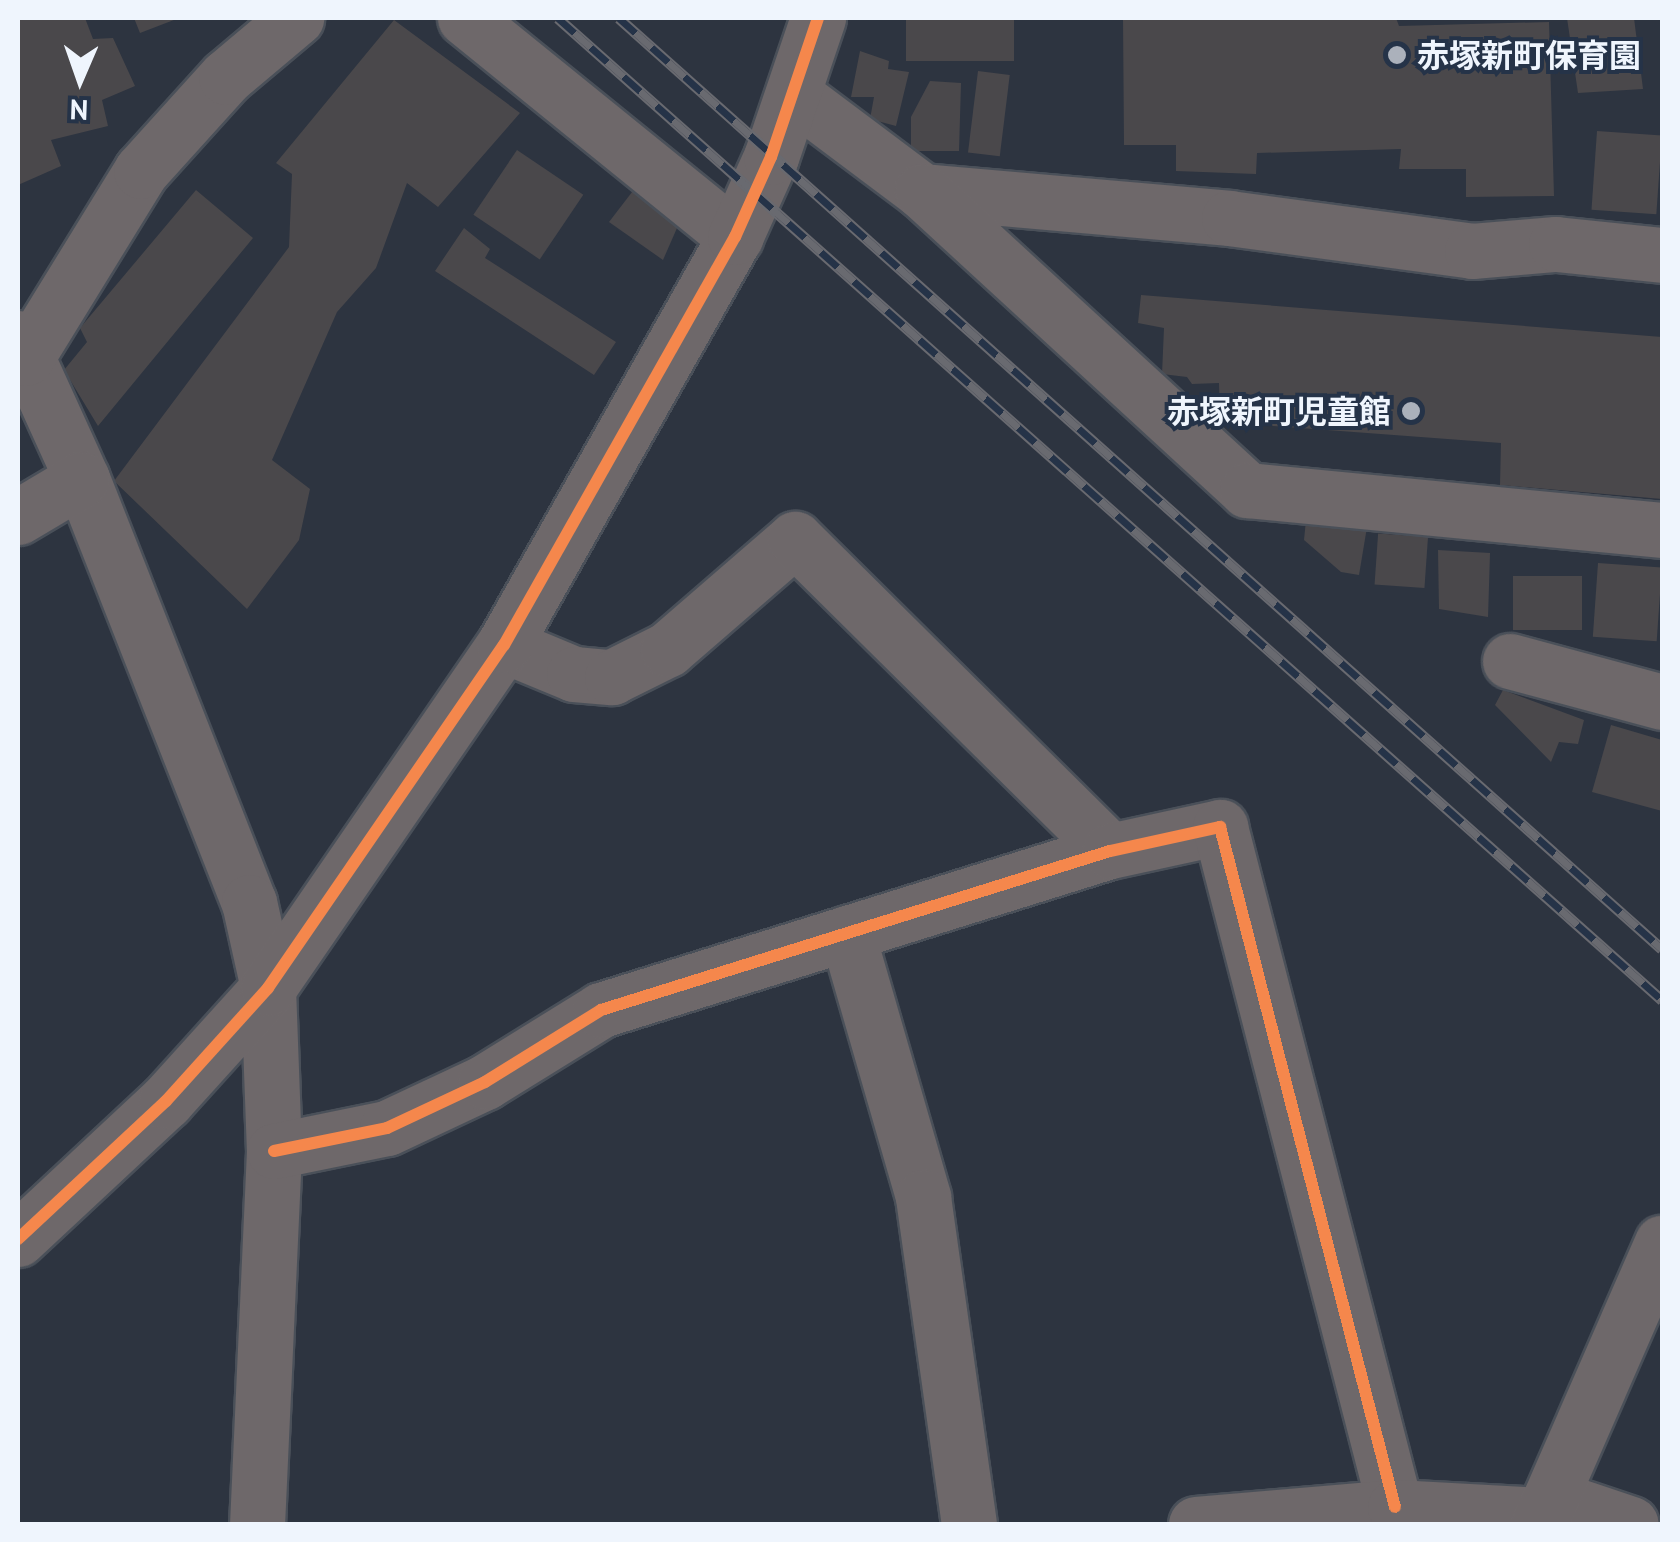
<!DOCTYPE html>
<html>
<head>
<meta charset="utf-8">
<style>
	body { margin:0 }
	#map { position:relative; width:1680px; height:1542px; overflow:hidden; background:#2d3440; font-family:"PT Sans","Noto Sans JP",sans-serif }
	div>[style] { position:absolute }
	.building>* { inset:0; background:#4a484b; transform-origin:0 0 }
	.roads { filter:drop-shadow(2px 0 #4a5059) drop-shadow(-2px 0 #4a5059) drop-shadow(0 2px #4a5059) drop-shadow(0 -2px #4a5059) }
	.minor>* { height:55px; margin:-27.5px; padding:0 27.5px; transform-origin:27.5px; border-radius:27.5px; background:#6e686a }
	.rail>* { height:11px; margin-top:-5.5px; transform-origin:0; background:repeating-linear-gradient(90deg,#253348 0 22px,#696a70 0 44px); box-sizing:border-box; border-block:2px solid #696a70 }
	.cycleway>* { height:12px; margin:-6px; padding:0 6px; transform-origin:6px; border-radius:6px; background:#f5874c }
	.dots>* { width:28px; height:28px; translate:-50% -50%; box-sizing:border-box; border:5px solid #253348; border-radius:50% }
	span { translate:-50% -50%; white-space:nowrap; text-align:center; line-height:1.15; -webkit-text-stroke:8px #253348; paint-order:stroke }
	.poi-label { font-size:32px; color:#eff5fd; font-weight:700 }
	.left { translate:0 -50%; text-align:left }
	.right { translate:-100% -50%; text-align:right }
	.frame { position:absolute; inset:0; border:20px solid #eff5fd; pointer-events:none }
	.north { position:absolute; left:30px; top:30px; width:100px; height:100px; -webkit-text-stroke:8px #253348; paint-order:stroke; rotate:182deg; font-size:28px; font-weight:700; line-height:40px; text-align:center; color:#eff5fd }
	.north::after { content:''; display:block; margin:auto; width:35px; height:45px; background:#eff5fd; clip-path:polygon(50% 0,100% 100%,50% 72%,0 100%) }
</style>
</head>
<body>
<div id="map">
	<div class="building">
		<div style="clip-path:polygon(18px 18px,85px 18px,93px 39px,113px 38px,135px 86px,102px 100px,108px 126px,51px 140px,61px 166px,18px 185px)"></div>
		<div style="clip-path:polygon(134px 18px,179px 18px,140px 33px)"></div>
		<div style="left:906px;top:18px;width:108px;height:43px"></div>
		<div style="clip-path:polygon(1123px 18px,1396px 18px,1399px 26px,1549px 22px,1554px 196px,1466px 197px,1466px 169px,1399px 169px,1401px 149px,1257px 153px,1256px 174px,1176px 171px,1176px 145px,1124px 145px)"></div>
		<div style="clip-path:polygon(1567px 18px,1634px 18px,1643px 89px,1578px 93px)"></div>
		<div style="clip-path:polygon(394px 20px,520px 113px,438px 207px,407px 183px,376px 268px,337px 312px,272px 460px,310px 489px,299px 540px,247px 609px,114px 481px,289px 247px,292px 174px,276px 163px)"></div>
		<div style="clip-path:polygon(860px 51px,889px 61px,888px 69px,909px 72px,896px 126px,870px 119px,874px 97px,851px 97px)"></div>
		<div style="left:978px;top:71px;width:32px;height:82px;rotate:7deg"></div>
		<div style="clip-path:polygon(930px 81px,961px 83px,959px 151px,911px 151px,911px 117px)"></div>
		<div style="left:1597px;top:131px;width:65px;height:79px;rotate:4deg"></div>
		<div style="left:517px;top:150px;width:80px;height:78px;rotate:34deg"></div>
		<div style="clip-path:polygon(639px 183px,684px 212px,663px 260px,609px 222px)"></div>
		<div style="clip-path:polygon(196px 190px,253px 238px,98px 426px,64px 370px,87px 342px,80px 328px)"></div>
		<div style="clip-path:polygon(464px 228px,490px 249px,485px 258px,616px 342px,594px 375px,435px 271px)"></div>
		<div style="clip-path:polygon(1141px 295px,1662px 337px,1662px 499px,1500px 485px,1501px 443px,1220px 422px,1219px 383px,1192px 384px,1187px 377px,1162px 374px,1164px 328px,1138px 323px)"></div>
		<div style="clip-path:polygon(1306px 520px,1367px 527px,1359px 575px,1341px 572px,1304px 540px)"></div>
		<div style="left:1428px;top:537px;width:51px;height:50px;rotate:94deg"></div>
		<div style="clip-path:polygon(1438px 550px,1490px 553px,1488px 617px,1439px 609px)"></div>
		<div style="left:1598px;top:563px;width:64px;height:74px;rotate:4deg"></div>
		<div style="left:1513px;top:576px;width:69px;height:54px"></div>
		<div style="clip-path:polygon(1503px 690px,1584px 720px,1578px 744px,1559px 742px,1551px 762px,1495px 705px)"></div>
		<div style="clip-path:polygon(1611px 725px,1662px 740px,1662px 811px,1592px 792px)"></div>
	</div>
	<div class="roads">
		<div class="minor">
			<div style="left:465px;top:18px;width:348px;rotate:39deg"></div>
			<div style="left:794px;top:95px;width:160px;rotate:36.9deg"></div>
			<div style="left:922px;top:191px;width:308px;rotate:5deg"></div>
			<div style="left:1229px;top:218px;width:245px;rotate:7.7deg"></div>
			<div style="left:1472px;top:251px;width:84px;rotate:-4.8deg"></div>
			<div style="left:1556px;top:244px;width:107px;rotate:5.9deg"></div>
			<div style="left:922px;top:191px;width:442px;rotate:42.6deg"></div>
			<div style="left:1247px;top:490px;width:417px;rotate:5.5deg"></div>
			<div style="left:18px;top:338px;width:155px;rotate:65.6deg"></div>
			<div style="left:82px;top:479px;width:455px;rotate:68.5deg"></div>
			<div style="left:249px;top:902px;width:88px;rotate:77.5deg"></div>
			<div style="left:268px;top:988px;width:163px;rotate:87.9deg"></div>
			<div style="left:274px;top:1151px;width:373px;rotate:92.6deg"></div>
			<div style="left:26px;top:358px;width:220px;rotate:-58.4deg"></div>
			<div style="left:141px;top:171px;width:127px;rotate:-47.9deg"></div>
			<div style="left:226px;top:77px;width:92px;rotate:-40.1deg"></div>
			<div style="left:18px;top:517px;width:74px;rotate:-30.7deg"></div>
			<div style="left:504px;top:645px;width:76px;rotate:22.5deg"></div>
			<div style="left:574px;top:674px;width:38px;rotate:5deg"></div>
			<div style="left:612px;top:677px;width:63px;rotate:-26.6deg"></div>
			<div style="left:668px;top:649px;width:168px;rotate:-40.9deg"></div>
			<div style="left:795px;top:539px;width:443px;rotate:44.7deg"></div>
			<div style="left:1510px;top:661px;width:157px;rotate:15.1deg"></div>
			<div style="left:847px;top:933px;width:275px;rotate:73.9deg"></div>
			<div style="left:923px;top:1197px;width:330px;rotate:82deg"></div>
			<div style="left:274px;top:1151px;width:115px;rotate:-11.5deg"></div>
			<div style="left:387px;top:1128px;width:108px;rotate:-25.1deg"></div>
			<div style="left:485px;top:1082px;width:137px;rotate:-31.8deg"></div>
			<div style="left:601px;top:1010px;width:533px;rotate:-17.35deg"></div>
			<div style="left:1110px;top:851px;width:113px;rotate:-12.3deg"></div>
			<div style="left:1220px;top:827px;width:702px;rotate:75.57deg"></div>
			<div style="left:18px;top:1239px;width:202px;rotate:-43deg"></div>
			<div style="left:166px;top:1101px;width:152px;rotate:-47.9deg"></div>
			<div style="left:268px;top:988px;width:416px;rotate:-55.5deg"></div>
			<div style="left:504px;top:645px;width:469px;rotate:-60.5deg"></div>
			<div style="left:735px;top:237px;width:88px;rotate:-65.8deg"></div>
			<div style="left:771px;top:157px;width:147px;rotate:-71.3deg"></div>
			<div style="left:1551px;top:1497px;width:84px;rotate:18.6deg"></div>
			<div style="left:1196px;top:1524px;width:200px;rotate:-4.9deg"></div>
			<div style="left:1395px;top:1507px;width:147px;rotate:3.1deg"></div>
			<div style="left:1539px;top:1524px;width:307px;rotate:-66.4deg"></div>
		</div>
	</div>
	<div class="rail">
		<div style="left:558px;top:18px;width:1478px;rotate:41.65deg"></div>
		<div style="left:619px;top:18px;width:1398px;rotate:41.75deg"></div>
	</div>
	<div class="cycleway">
		<div style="left:274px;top:1151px;width:115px;rotate:-11.5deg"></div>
		<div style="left:387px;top:1128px;width:108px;rotate:-25.1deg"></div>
		<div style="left:485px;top:1082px;width:137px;rotate:-31.8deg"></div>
		<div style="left:601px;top:1010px;width:533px;rotate:-17.35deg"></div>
		<div style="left:1110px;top:851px;width:113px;rotate:-12.3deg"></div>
		<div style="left:1220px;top:827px;width:702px;rotate:75.57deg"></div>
		<div style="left:18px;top:1239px;width:202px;rotate:-43deg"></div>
		<div style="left:166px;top:1101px;width:152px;rotate:-47.9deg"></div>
		<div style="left:268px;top:988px;width:416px;rotate:-55.5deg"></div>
		<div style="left:504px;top:645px;width:469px;rotate:-60.5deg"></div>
		<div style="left:735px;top:237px;width:88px;rotate:-65.8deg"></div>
		<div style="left:771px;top:157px;width:147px;rotate:-71.3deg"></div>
	</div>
	<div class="dots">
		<div style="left:1397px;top:55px;background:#abb1bb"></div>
		<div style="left:1411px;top:411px;background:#abb1bb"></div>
	</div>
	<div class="poi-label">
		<span class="left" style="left:1417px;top:55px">赤塚新町保育園</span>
		<span class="right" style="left:1391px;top:411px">赤塚新町児童館</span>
	</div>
	<div class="frame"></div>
	<div class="north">N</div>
</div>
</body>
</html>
